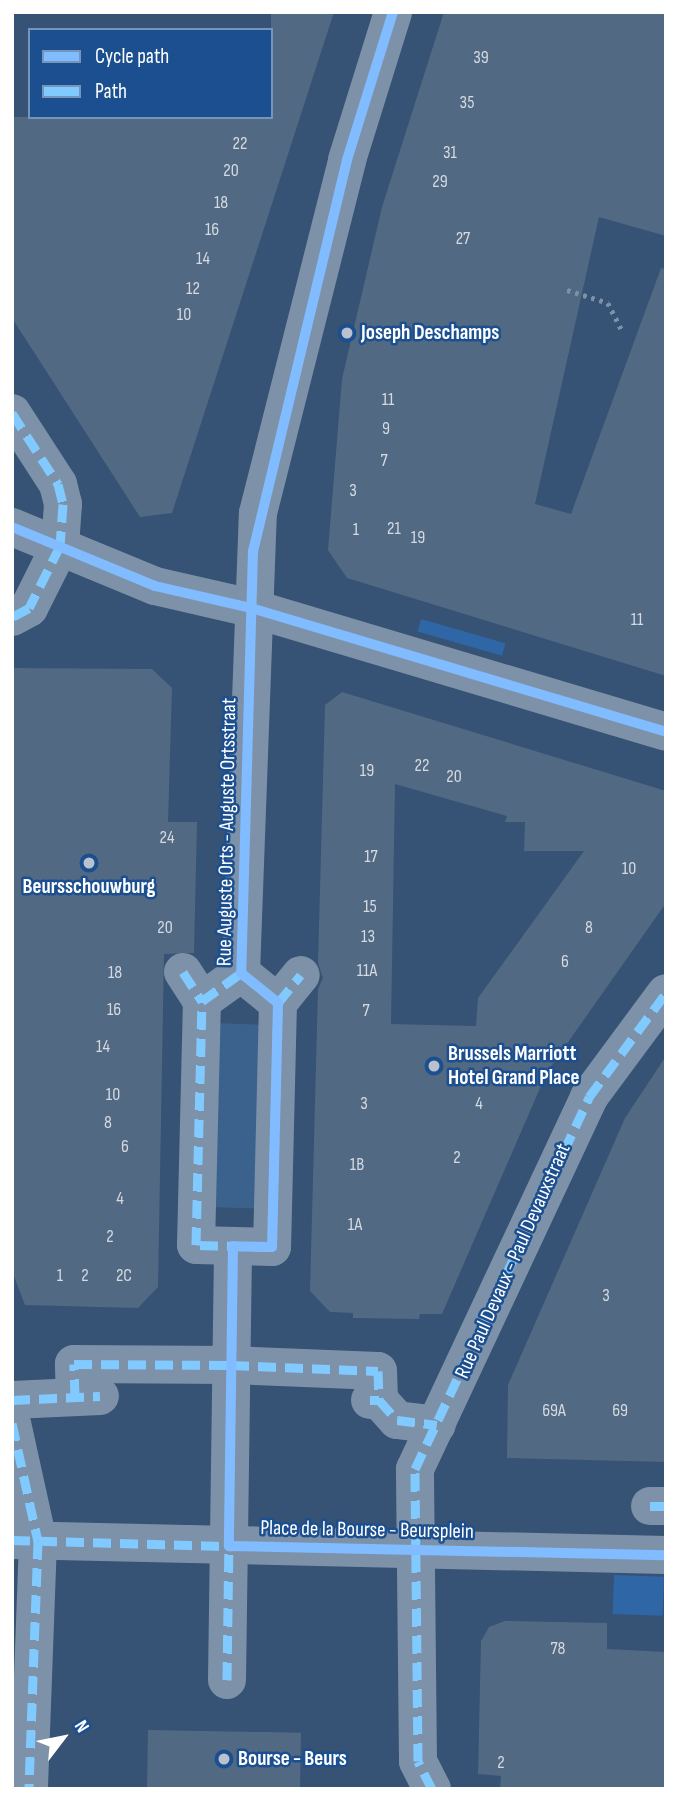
<!DOCTYPE html>
<html>
<head>
<meta charset="utf-8">
<style>
	body { margin:0 }
	#map { position:relative; width:678px; height:1801px; overflow:hidden; background:#365274; font-family:"Sofia Sans Condensed",sans-serif }
	div>[style] { position:absolute }
	.green>* { inset:0; background:#2f66a5; transform-origin:0 0 }
	.water>* { inset:0; background:#3b618d; transform-origin:0 0 }
	.building>* { inset:0; background:#526984; transform-origin:0 0 }
	.path>* { height:4.5px; margin-top:-2.25px; transform-origin:0; background:repeating-linear-gradient(90deg,#7d92a8 0 3.5px,transparent 0 8.5px) }
	.minor>* { height:38px; margin:-19px; padding:0 19px; transform-origin:19px; border-radius:19px; background:#7d92a8 }
	.quiet>* { height:9px; margin-top:-4.5px; transform-origin:0; background:repeating-linear-gradient(90deg,#80caff 0 18px,transparent 0 27px) }
	.cycleway>* { height:10px; margin:-5px; padding:0 5px; transform-origin:5px; border-radius:5px; background:#80bcff }
	.dots>* { width:19px; height:19px; translate:-50% -50%; box-sizing:border-box; border:4px solid #1b4f8f; border-radius:50% }
	span { translate:-50% -50%; white-space:nowrap; text-align:center; line-height:1.15; -webkit-text-stroke:5px #1b4f8f; paint-order:stroke }
	.number-label { font-size:18px; color:#d4dae0 }
	.number-label span { -webkit-text-stroke-width:0 }
	.poi-label { font-size:21px; color:#fff; font-weight:700 }
	.left { translate:0 -50%; text-align:left }
	.street-label { font-size:21px; color:#fff }
	.frame { position:absolute; inset:0; border:14px solid #fff; pointer-events:none }
	.legend { position:absolute; left:28px; top:28px; width:245px; height:91px; box-sizing:border-box; background:#1b4f8f; border:2px solid #7695bc; margin:0; padding:9px 12px; list-style:none; font-size:21px; color:#fff }
	.legend li { display:flex; align-items:center; gap:14px; height:35px }
	.legend b { width:35px; border:2px solid #7695bc }
	.north { position:absolute; left:28px; top:1703px; width:70px; height:70px; -webkit-text-stroke:5px #1b4f8f; paint-order:stroke; rotate:58deg; font-size:19px; font-weight:700; line-height:28px; text-align:center; color:#fff }
	.north::after { content:''; display:block; margin:auto; width:24px; height:32px; background:#fff; clip-path:polygon(50% 0,100% 100%,50% 72%,0 100%) }
</style>
</head>
<body>
<div id="map">
	<div class="green">
		<div style="left:421px;top:619px;width:88px;height:13px;rotate:16deg"></div>
		<div style="left:614px;top:1575px;width:50px;height:39px;rotate:2deg"></div>
	</div>
	<div class="water">
		<div style="left:214px;top:1023px;width:52px;height:184px;rotate:2deg"></div>
	</div>
	<div class="building">
		<div style="clip-path:polygon(271px 12px,334px 12px,172px 513px,140px 517px,12px 318px,12px 117px,271px 117px)"></div>
		<div style="clip-path:polygon(444px 12px,666px 12px,666px 236px,599px 217px,535px 504px,571px 514px,661px 268px,666px 269px,666px 676px,347px 578px,328px 550px,342px 379px,382px 207px)"></div>
		<div style="clip-path:polygon(12px 668px,152px 669px,172px 688px,168px 822px,197px 822px,194px 953px,164px 954px,158px 1287px,138px 1308px,25px 1305px,12px 1271px)"></div>
		<div style="clip-path:polygon(evenodd,342px 692px,666px 791px,666px 903px,547px 1072px,442px 1314px,420px 1314px,419px 1319px,353px 1318px,353px 1313px,330px 1312px,310px 1291px,318px 989px,323px 978px,318px 963px,325px 705px,342px 692px,395px 784px,507px 816px,505px 822px,525px 822px,524px 851px,584px 851px,478px 998px,476px 1026px,391px 1024px,395px 784px)"></div>
		<div style="clip-path:polygon(666px 1056px,666px 1462px,507px 1458px,508px 1385px,625px 1118px)"></div>
		<div style="clip-path:polygon(505px 1621px,607px 1623px,607px 1649px,666px 1652px,666px 1789px,500px 1789px,501px 1776px,478px 1774px,481px 1641px,489px 1627px)"></div>
		<div style="left:148px;top:1730px;width:153px;height:59px;rotate:1deg"></div>
	</div>
	<div class="path">
		<div style="left:567px;top:290px;width:43px;rotate:17.6deg"></div>
		<div style="left:608px;top:303px;width:31px;rotate:63deg"></div>
	</div>
	<div class="minor">
		<div style="left:12px;top:413px;width:85px;rotate:57.1deg"></div>
		<div style="left:58px;top:484px;width:21px;rotate:76deg"></div>
		<div style="left:63px;top:504px;width:42px;rotate:94.1deg"></div>
		<div style="left:60px;top:546px;width:69px;rotate:116.6deg"></div>
		<div style="left:29px;top:608px;width:19px;rotate:152deg"></div>
		<div style="left:12px;top:527px;width:155px;rotate:22.4deg"></div>
		<div style="left:155px;top:586px;width:98px;rotate:12.9deg"></div>
		<div style="left:251px;top:608px;width:433px;rotate:16.6deg"></div>
		<div style="left:183px;top:972px;width:35px;rotate:57deg"></div>
		<div style="left:241px;top:973px;width:460px;rotate:-87.9deg"></div>
		<div style="left:258px;top:513px;width:364px;rotate:-75.8deg"></div>
		<div style="left:347px;top:160px;width:155px;rotate:-72.7deg"></div>
		<div style="left:241px;top:973px;width:48px;rotate:39deg"></div>
		<div style="left:278px;top:1003px;width:244px;rotate:91.4deg"></div>
		<div style="left:272px;top:1247px;width:76px;rotate:-178.5deg"></div>
		<div style="left:196px;top:1245px;width:244px;rotate:-88.6deg"></div>
		<div style="left:202px;top:1001px;width:48px;rotate:-35.7deg"></div>
		<div style="left:278px;top:1003px;width:36px;rotate:-51deg"></div>
		<div style="left:75px;top:1397px;width:33px;rotate:-92deg"></div>
		<div style="left:74px;top:1364px;width:157px;rotate:0.4deg"></div>
		<div style="left:231px;top:1365px;width:147px;rotate:2.3deg"></div>
		<div style="left:378px;top:1371px;width:29px;rotate:88deg"></div>
		<div style="left:12px;top:1400px;width:88px;rotate:-2.6deg"></div>
		<div style="left:370px;top:1400px;width:9px"></div>
		<div style="left:379px;top:1400px;width:27px;rotate:48deg"></div>
		<div style="left:397px;top:1420px;width:40px;rotate:7.1deg"></div>
		<div style="left:12px;top:1423px;width:121px;rotate:77.6deg"></div>
		<div style="left:38px;top:1541px;width:248px;rotate:92.1deg"></div>
		<div style="left:650px;top:1506px;width:16px"></div>
		<div style="left:12px;top:1540px;width:654px;rotate:1.31deg"></div>
		<div style="left:227px;top:1680px;width:434px;rotate:-89.2deg"></div>
		<div style="left:432px;top:1789px;width:31px;rotate:-117deg"></div>
		<div style="left:418px;top:1761px;width:292px;rotate:-90.6deg"></div>
		<div style="left:415px;top:1469px;width:411px;rotate:-64.9deg"></div>
		<div style="left:589px;top:1097px;width:129px;rotate:-53.5deg"></div>
	</div>
	<div class="quiet">
		<div style="left:12px;top:413px;width:85px;rotate:57.1deg"></div>
		<div style="left:58px;top:484px;width:21px;rotate:76deg"></div>
		<div style="left:63px;top:504px;width:42px;rotate:94.1deg"></div>
		<div style="left:60px;top:546px;width:69px;rotate:116.6deg"></div>
		<div style="left:29px;top:608px;width:19px;rotate:152deg"></div>
		<div style="left:183px;top:972px;width:35px;rotate:57deg"></div>
		<div style="left:241px;top:973px;width:48px;rotate:39deg"></div>
		<div style="left:278px;top:1003px;width:244px;rotate:91.4deg"></div>
		<div style="left:272px;top:1247px;width:76px;rotate:-178.5deg"></div>
		<div style="left:196px;top:1245px;width:244px;rotate:-88.6deg"></div>
		<div style="left:202px;top:1001px;width:48px;rotate:-35.7deg"></div>
		<div style="left:278px;top:1003px;width:36px;rotate:-51deg"></div>
		<div style="left:75px;top:1397px;width:33px;rotate:-92deg"></div>
		<div style="left:74px;top:1364px;width:157px;rotate:0.4deg"></div>
		<div style="left:231px;top:1365px;width:147px;rotate:2.3deg"></div>
		<div style="left:378px;top:1371px;width:29px;rotate:88deg"></div>
		<div style="left:12px;top:1400px;width:88px;rotate:-2.6deg"></div>
		<div style="left:370px;top:1400px;width:9px"></div>
		<div style="left:379px;top:1400px;width:27px;rotate:48deg"></div>
		<div style="left:397px;top:1420px;width:40px;rotate:7.1deg"></div>
		<div style="left:12px;top:1423px;width:121px;rotate:77.6deg"></div>
		<div style="left:38px;top:1541px;width:248px;rotate:92.1deg"></div>
		<div style="left:650px;top:1506px;width:16px"></div>
		<div style="left:12px;top:1540px;width:221px;rotate:1.6deg"></div>
		<div style="left:227px;top:1680px;width:140px;rotate:-89.2deg"></div>
		<div style="left:432px;top:1789px;width:31px;rotate:-117deg"></div>
		<div style="left:418px;top:1761px;width:292px;rotate:-90.6deg"></div>
		<div style="left:415px;top:1469px;width:411px;rotate:-64.9deg"></div>
		<div style="left:589px;top:1097px;width:129px;rotate:-53.5deg"></div>
	</div>
	<div class="cycleway">
		<div style="left:393px;top:12px;width:155px;rotate:107.3deg"></div>
		<div style="left:347px;top:160px;width:402px;rotate:103.5deg"></div>
		<div style="left:253px;top:551px;width:422px;rotate:91.6deg"></div>
		<div style="left:241px;top:973px;width:48px;rotate:39deg"></div>
		<div style="left:278px;top:1003px;width:244px;rotate:91.4deg"></div>
		<div style="left:272px;top:1247px;width:39px;rotate:-179deg"></div>
		<div style="left:233px;top:1246px;width:300px;rotate:90.8deg"></div>
		<div style="left:229px;top:1546px;width:437px;rotate:1.2deg"></div>
		<div style="left:12px;top:527px;width:155px;rotate:22.4deg"></div>
		<div style="left:155px;top:586px;width:98px;rotate:12.9deg"></div>
		<div style="left:251px;top:608px;width:433px;rotate:16.6deg"></div>
	</div>
	<div class="dots">
		<div style="left:347px;top:333px;background:#b9c2ce"></div>
		<div style="left:89px;top:863px;background:#b9c2ce"></div>
		<div style="left:434px;top:1066px;background:#b9c2ce"></div>
		<div style="left:224px;top:1759px;background:#b9c2ce"></div>
	</div>
	<div class="number-label">
		<span style="left:481px;top:58px">39</span>
		<span style="left:467px;top:103px">35</span>
		<span style="left:240px;top:144px">22</span>
		<span style="left:450px;top:153px">31</span>
		<span style="left:231px;top:171px">20</span>
		<span style="left:440px;top:182px">29</span>
		<span style="left:221px;top:203px">18</span>
		<span style="left:212px;top:230px">16</span>
		<span style="left:463px;top:239px">27</span>
		<span style="left:203px;top:259px">14</span>
		<span style="left:193px;top:289px">12</span>
		<span style="left:184px;top:315px">10</span>
		<span style="left:388px;top:400px">11</span>
		<span style="left:386px;top:429px">9</span>
		<span style="left:384px;top:461px">7</span>
		<span style="left:353px;top:491px">3</span>
		<span style="left:394px;top:529px">21</span>
		<span style="left:356px;top:530px">1</span>
		<span style="left:418px;top:538px">19</span>
		<span style="left:637px;top:620px">11</span>
		<span style="left:422px;top:766px">22</span>
		<span style="left:367px;top:771px">19</span>
		<span style="left:454px;top:777px">20</span>
		<span style="left:167px;top:838px">24</span>
		<span style="left:371px;top:857px">17</span>
		<span style="left:629px;top:869px">10</span>
		<span style="left:370px;top:907px">15</span>
		<span style="left:165px;top:928px">20</span>
		<span style="left:589px;top:928px">8</span>
		<span style="left:368px;top:937px">13</span>
		<span style="left:565px;top:962px">6</span>
		<span style="left:367px;top:971px">11A</span>
		<span style="left:115px;top:973px">18</span>
		<span style="left:114px;top:1010px">16</span>
		<span style="left:366px;top:1011px">7</span>
		<span style="left:103px;top:1047px">14</span>
		<span style="left:113px;top:1095px">10</span>
		<span style="left:364px;top:1104px">3</span>
		<span style="left:479px;top:1104px">4</span>
		<span style="left:108px;top:1123px">8</span>
		<span style="left:125px;top:1147px">6</span>
		<span style="left:457px;top:1158px">2</span>
		<span style="left:357px;top:1165px">1B</span>
		<span style="left:120px;top:1199px">4</span>
		<span style="left:355px;top:1225px">1A</span>
		<span style="left:110px;top:1237px">2</span>
		<span style="left:60px;top:1276px">1</span>
		<span style="left:85px;top:1276px">2</span>
		<span style="left:124px;top:1276px">2C</span>
		<span style="left:606px;top:1296px">3</span>
		<span style="left:554px;top:1411px">69A</span>
		<span style="left:620px;top:1411px">69</span>
		<span style="left:558px;top:1649px">78</span>
		<span style="left:501px;top:1763px">2</span>
	</div>
	<div class="poi-label">
		<span class="left" style="left:361px;top:333px">Joseph Deschamps</span>
		<span style="left:89px;top:887px">Beursschouwburg</span>
		<span class="left" style="left:448px;top:1066px">Brussels Marriott<br>Hotel Grand Place</span>
		<span class="left" style="left:238px;top:1759px">Bourse - Beurs</span>
	</div>
	<div class="street-label">
		<span style="left:227px;top:832px;rotate:-89deg">Rue Auguste Orts - Auguste Ortsstraat</span>
		<span style="left:513px;top:1261px;rotate:-66deg">Rue Paul Devaux - Paul Devauxstraat</span>
		<span style="left:367px;top:1530px;rotate:1deg">Place de la Bourse - Beursplein</span>
	</div>
	<div class="frame"></div>
	<ul class="legend">
	<li><b style="height:9px;background:#80bcff"></b>Cycle path</li>
	<li><b style="height:9px;background:#80caff"></b>Path</li>
	</ul>
	<div class="north">N</div>
</div>
</body>
</html>
